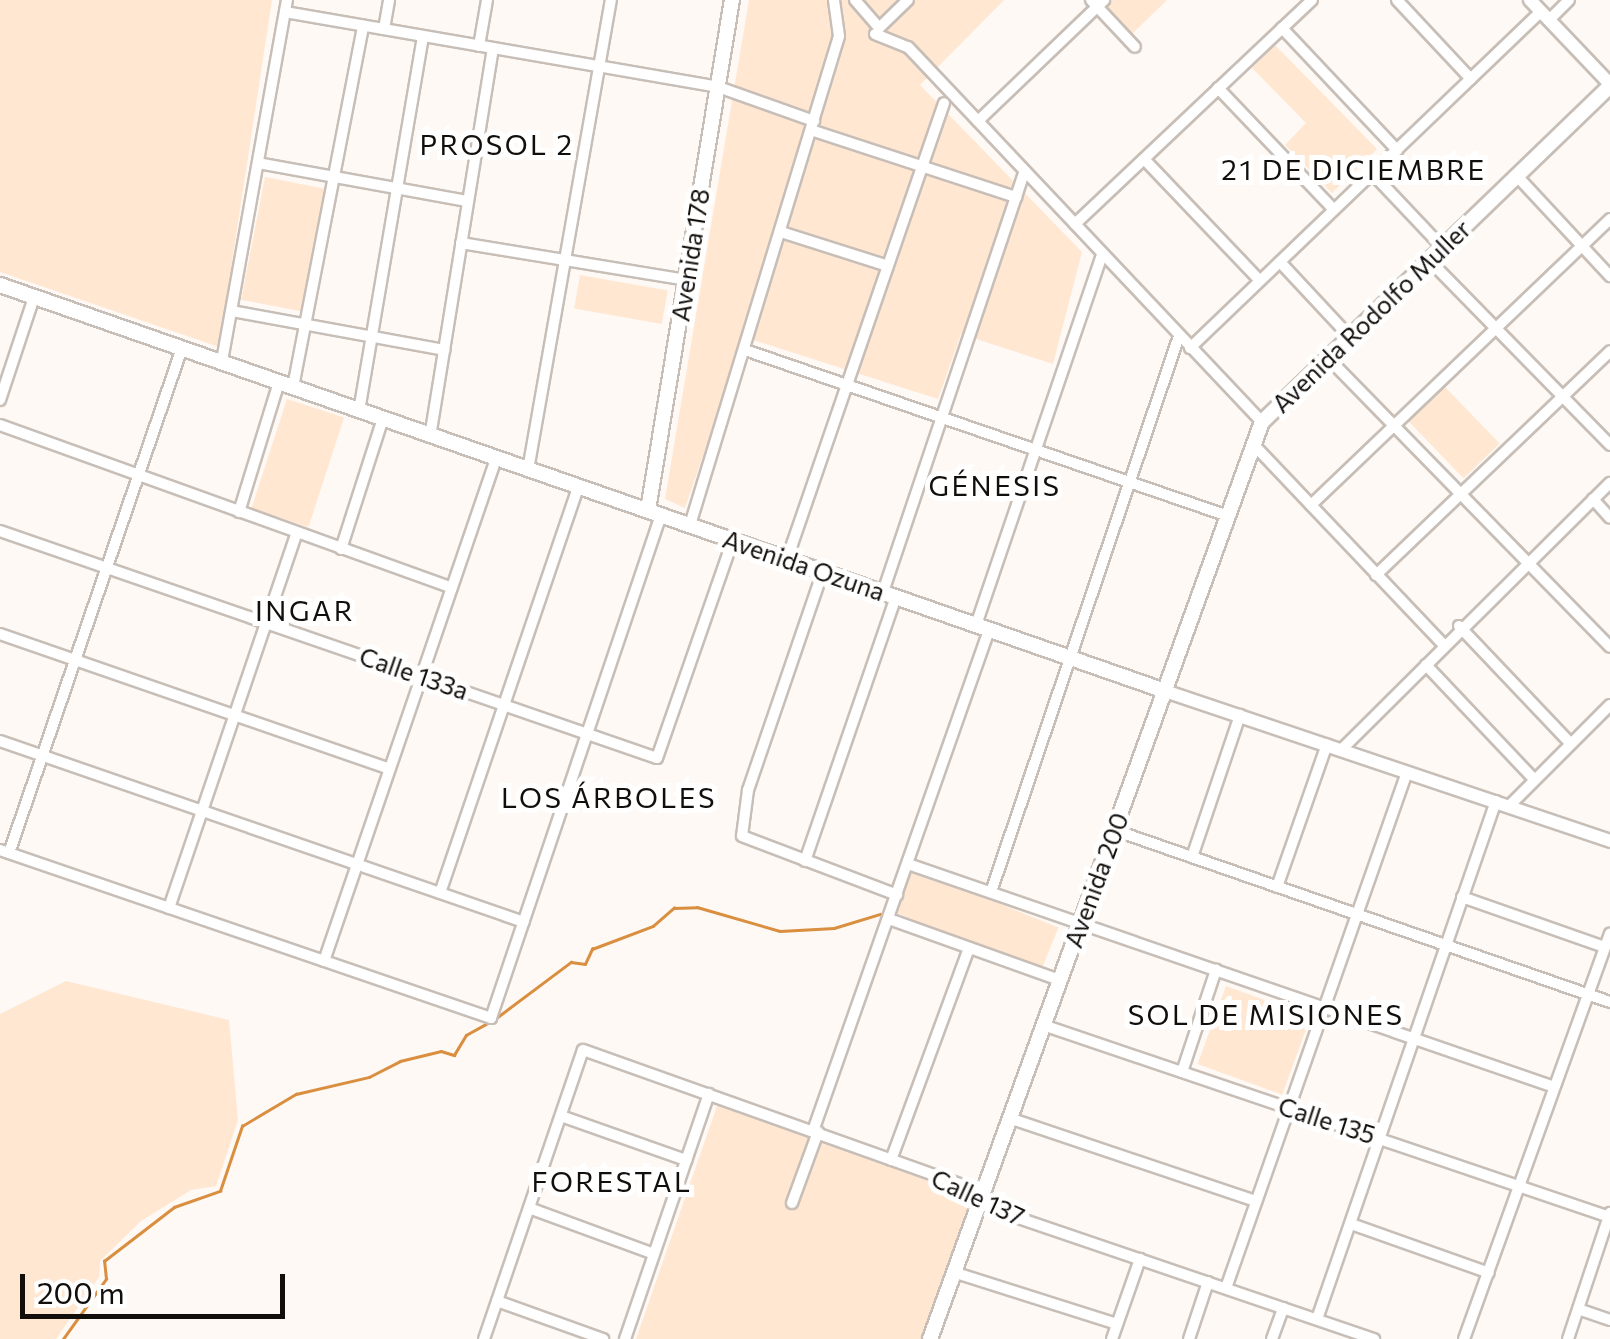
<!DOCTYPE html>
<html>
<head>
<meta charset="utf-8">
<style>
	body { margin:0 }
	#map { position:relative; width:1610px; height:1339px; overflow:hidden; background:#fef9f4; font-family:Commissioner,sans-serif }
	div>[style] { position:absolute }
	.green>* { inset:0; background:#ffe7d2; transform-origin:0 0 }
	.stream>* { height:2.5px; margin:-1.25px; padding:0 1.25px; transform-origin:1.25px; border-radius:1.25px; background:#d98e40 }
	.roads { filter:drop-shadow(2px 0 #c7beb7) drop-shadow(-2px 0 #c7beb7) drop-shadow(0 2px #c7beb7) drop-shadow(0 -2px #c7beb7) }
	.minor>* { height:10px; margin:-5px; padding:0 5px; transform-origin:5px; border-radius:5px; background:#fff }
	.tertiary>* { height:12px; margin:-6px; padding:0 6px; transform-origin:6px; border-radius:6px; background:#fff }
	.secondary>* { height:14px; margin:-7px; padding:0 7px; transform-origin:7px; border-radius:7px; background:#fff }
	span { translate:-50% -50%; white-space:nowrap; text-align:center; line-height:1.15; -webkit-text-stroke:10px #fff; paint-order:stroke }
	.street-label { font-size:25px; color:#110e0c }
	.neighbourhood-label { font-size:28px; color:#110e0c; letter-spacing:2.5px }
	.scale { position:absolute; left:20px; top:1274px; width:265px; height:45px; box-sizing:border-box; border:5px solid #110e0c; border-top:0; padding-left:12px; font-size:30px; line-height:35px; white-space:nowrap; color:#110e0c; -webkit-text-stroke:8px #fff; paint-order:stroke }
</style>
</head>
<body>
<div id="map">
	<div class="green">
		<div style="clip-path:polygon(0 0,272px 0,219px 347px,0 272px)"></div>
		<div style="clip-path:polygon(749px 0,1004px 0,920px 85px,1082px 252px,1053px 364px,961px 334px,938px 399px,744px 337px,685px 508px,665px 499px)"></div>
		<div style="clip-path:polygon(1113px 0,1167px 0,1132px 34px,1106px 7px)"></div>
		<div style="clip-path:polygon(1275px 45px,1377px 149px,1332px 193px,1285px 145px,1306px 123px,1252px 68px)"></div>
		<div style="left:265px;top:177px;width:61px;height:125px;rotate:11deg"></div>
		<div style="left:580px;top:275px;width:89px;height:34px;rotate:10deg"></div>
		<div style="left:1444px;top:386px;width:80px;height:50px;rotate:46deg"></div>
		<div style="left:287px;top:399px;width:60px;height:115px;rotate:18deg"></div>
		<div style="left:911px;top:868px;width:159px;height:47px;rotate:22deg"></div>
		<div style="clip-path:polygon(66px 981px,229px 1020px,238px 1120px,216px 1186px,191px 1190px,141px 1221px,100px 1261px,99px 1277px,56px 1339px,0 1339px,0 1014px)"></div>
		<div style="left:1226px;top:986px;width:90px;height:83px;rotate:20deg"></div>
		<div style="clip-path:polygon(718px 1103px,971px 1197px,923px 1339px,636px 1339px)"></div>
	</div>
	<div class="stream">
		<div style="left:495px;top:1019px;width:95px;rotate:-36.9deg"></div>
		<div style="left:571px;top:962px;width:14px;rotate:8deg"></div>
		<div style="left:585px;top:964px;width:17px;rotate:-65deg"></div>
		<div style="left:592px;top:949px;width:65px;rotate:-20.7deg"></div>
		<div style="left:653px;top:926px;width:28px;rotate:-41deg"></div>
		<div style="left:674px;top:908px;width:23px;rotate:-2deg"></div>
		<div style="left:697px;top:907px;width:86px;rotate:16.1deg"></div>
		<div style="left:780px;top:931px;width:54px;rotate:-3.2deg"></div>
		<div style="left:834px;top:928px;width:48px;rotate:-16.9deg"></div>
		<div style="left:63px;top:1339px;width:74px;rotate:-54.4deg"></div>
		<div style="left:106px;top:1279px;width:18px;rotate:-96deg"></div>
		<div style="left:104px;top:1261px;width:88px;rotate:-37.6deg"></div>
		<div style="left:174px;top:1207px;width:49px;rotate:-19.2deg"></div>
		<div style="left:220px;top:1191px;width:69px;rotate:-71.3deg"></div>
		<div style="left:242px;top:1126px;width:63px;rotate:-30.7deg"></div>
		<div style="left:296px;top:1094px;width:75px;rotate:-13.1deg"></div>
		<div style="left:369px;top:1077px;width:35px;rotate:-27deg"></div>
		<div style="left:400px;top:1061px;width:42px;rotate:-13.7deg"></div>
		<div style="left:441px;top:1051px;width:14px;rotate:17deg"></div>
		<div style="left:454px;top:1055px;width:23px;rotate:-59deg"></div>
		<div style="left:466px;top:1035px;width:25px;rotate:-29deg"></div>
	</div>
	<div class="roads">
		<div class="minor">
			<div style="left:855px;top:0;width:37px;rotate:49deg"></div>
			<div style="left:879px;top:28px;width:40px;rotate:-44deg"></div>
			<div style="left:1091px;top:0;width:64px;rotate:46.9deg"></div>
			<div style="left:1397px;top:0;width:108px;rotate:46.9deg"></div>
			<div style="left:285px;top:12px;width:439px;rotate:9.8deg"></div>
			<div style="left:718px;top:87px;width:102px;rotate:19.5deg"></div>
			<div style="left:1549px;top:20px;width:28px;rotate:-45deg"></div>
			<div style="left:1282px;top:28px;width:168px;rotate:46.7deg"></div>
			<div style="left:384px;top:29px;width:29px;rotate:-80deg"></div>
			<div style="left:875px;top:34px;width:35px;rotate:22deg"></div>
			<div style="left:908px;top:47px;width:516px;rotate:46.65deg"></div>
			<div style="left:479px;top:46px;width:47px;rotate:-80.1deg"></div>
			<div style="left:1218px;top:88px;width:168px;rotate:46.4deg"></div>
			<div style="left:978px;top:121px;width:175px;rotate:-43.8deg"></div>
			<div style="left:811px;top:130px;width:216px;rotate:18.1deg"></div>
			<div style="left:1144px;top:159px;width:168px;rotate:46.4deg"></div>
			<div style="left:258px;top:163px;width:213px;rotate:10.3deg"></div>
			<div style="left:1372px;top:173px;width:102px;rotate:46.6deg"></div>
			<div style="left:1517px;top:176px;width:137px;rotate:47.1deg"></div>
			<div style="left:1075px;top:224px;width:326px;rotate:-43.4deg"></div>
			<div style="left:781px;top:232px;width:112px;rotate:17.6deg"></div>
			<div style="left:461px;top:243px;width:228px;rotate:9.3deg"></div>
			<div style="left:1429px;top:260px;width:259px;rotate:45.6deg"></div>
			<div style="left:1280px;top:262px;width:101px;rotate:47deg"></div>
			<div style="left:232px;top:311px;width:216px;rotate:10.4deg"></div>
			<div style="left:1190px;top:348px;width:487px;rotate:-43.8deg"></div>
			<div style="left:748px;top:351px;width:508px;rotate:18.97deg"></div>
			<div style="left:1327px;top:357px;width:405px;rotate:45.7deg"></div>
			<div style="left:222px;top:361px;width:367px;rotate:-79.8deg"></div>
			<div style="left:293px;top:387px;width:368px;rotate:-79deg"></div>
			<div style="left:0;top:400px;width:108px;rotate:-71.7deg"></div>
			<div style="left:359px;top:411px;width:380px;rotate:-80.3deg"></div>
			<div style="left:0;top:425px;width:480px;rotate:19.8deg"></div>
			<div style="left:430px;top:437px;width:394px;rotate:-80.8deg"></div>
			<div style="left:1254px;top:445px;width:274px;rotate:46.5deg"></div>
			<div style="left:528px;top:470px;width:477px;rotate:-80deg"></div>
			<div style="left:1593px;top:499px;width:25px;rotate:48deg"></div>
			<div style="left:1311px;top:505px;width:414px;rotate:-43.7deg"></div>
			<div style="left:239px;top:512px;width:136px;rotate:-72.9deg"></div>
			<div style="left:690px;top:525px;width:511px;rotate:-73.05deg"></div>
			<div style="left:839px;top:36px;width:36px;rotate:-98deg"></div>
			<div style="left:0;top:531px;width:695px;rotate:19.06deg"></div>
			<div style="left:657px;top:758px;width:231px;rotate:-70.8deg"></div>
			<div style="left:341px;top:549px;width:134px;rotate:-72.2deg"></div>
			<div style="left:787px;top:559px;width:482px;rotate:-71deg"></div>
			<div style="left:823px;top:571px;width:231px;rotate:108.9deg"></div>
			<div style="left:748px;top:790px;width:46px;rotate:97.4deg"></div>
			<div style="left:742px;top:836px;width:166px;rotate:20.8deg"></div>
			<div style="left:1376px;top:575px;width:324px;rotate:-43.7deg"></div>
			<div style="left:883px;top:592px;width:444px;rotate:-71.4deg"></div>
			<div style="left:976px;top:625px;width:392px;rotate:-71.2deg"></div>
			<div style="left:1459px;top:626px;width:161px;rotate:46.5deg"></div>
			<div style="left:0;top:634px;width:412px;rotate:19.1deg"></div>
			<div style="left:1426px;top:665px;width:156px;rotate:46.6deg"></div>
			<div style="left:0;top:741px;width:554px;rotate:19.06deg"></div>
			<div style="left:1342px;top:749px;width:378px;rotate:-44.8deg"></div>
			<div style="left:1509px;top:806px;width:143px;rotate:-45deg"></div>
			<div style="left:1114px;top:830px;width:525px;rotate:19.13deg"></div>
			<div style="left:0;top:850px;width:519px;rotate:18.89deg"></div>
			<div style="left:491px;top:1018px;width:531px;rotate:-71.33deg"></div>
			<div style="left:9px;top:853px;width:534px;rotate:-71.09deg"></div>
			<div style="left:1192px;top:857px;width:150px;rotate:-71.3deg"></div>
			<div style="left:805px;top:861px;width:279px;rotate:-71deg"></div>
			<div style="left:908px;top:864px;width:683px;rotate:19.04deg"></div>
			<div style="left:1277px;top:887px;width:151px;rotate:-70.7deg"></div>
			<div style="left:991px;top:892px;width:587px;rotate:-71.32deg"></div>
			<div style="left:440px;top:893px;width:429px;rotate:-71.2deg"></div>
			<div style="left:1462px;top:897px;width:151px;rotate:19.3deg"></div>
			<div style="left:169px;top:908px;width:396px;rotate:-71.2deg"></div>
			<div style="left:889px;top:919px;width:181px;rotate:19.7deg"></div>
			<div style="left:324px;top:961px;width:531px;rotate:-71.09deg"></div>
			<div style="left:1043px;top:1025px;width:599px;rotate:18.71deg"></div>
			<div style="left:1182px;top:1072px;width:108px;rotate:-71.6deg"></div>
			<div style="left:561px;top:1116px;width:133px;rotate:19.4deg"></div>
			<div style="left:1009px;top:1118px;width:261px;rotate:18.6deg"></div>
			<div style="left:813px;top:1131px;width:531px;rotate:-70.64deg"></div>
			<div style="left:891px;top:1160px;width:226px;rotate:-69.8deg"></div>
			<div style="left:792px;top:1203px;width:76px;rotate:-69.9deg"></div>
			<div style="left:529px;top:1208px;width:133px;rotate:20.2deg"></div>
			<div style="left:1351px;top:1224px;width:146px;rotate:19.5deg"></div>
			<div style="left:953px;top:1272px;width:172px;rotate:17.6deg"></div>
			<div style="left:1226px;top:1288px;width:547px;rotate:-70.67deg"></div>
			<div style="left:497px;top:1301px;width:113px;rotate:19.7deg"></div>
			<div style="left:1578px;top:1309px;width:34px;rotate:19deg"></div>
			<div style="left:1317px;top:1319px;width:548px;rotate:-70.94deg"></div>
			<div style="left:484px;top:1339px;width:305px;rotate:-71.1deg"></div>
			<div style="left:583px;top:1050px;width:408px;rotate:19.6deg"></div>
			<div style="left:967px;top:1187px;width:30px;rotate:44deg"></div>
			<div style="left:989px;top:1208px;width:407px;rotate:18.8deg"></div>
			<div style="left:625px;top:1339px;width:259px;rotate:-71.1deg"></div>
			<div style="left:1112px;top:1339px;width:85px;rotate:-70.7deg"></div>
			<div style="left:1189px;top:1339px;width:60px;rotate:-71.6deg"></div>
			<div style="left:1272px;top:1339px;width:33px;rotate:-70deg"></div>
			<div style="left:1464px;top:1339px;width:431px;rotate:-70.2deg"></div>
			<div style="left:1568px;top:1339px;width:133px;rotate:-71.6deg"></div>
		</div>
		<div class="tertiary">
			<div style="left:1530px;top:0;width:116px;rotate:46.4deg"></div>
			<div style="left:1165px;top:691px;width:470px;rotate:18.6deg"></div>
		</div>
		<div class="secondary">
			<div style="left:0;top:285px;width:1234px;rotate:19.21deg"></div>
			<div style="left:648px;top:510px;width:517px;rotate:-80.65deg"></div>
			<div style="left:930px;top:1339px;width:975px;rotate:-70.1deg"></div>
			<div style="left:1262px;top:422px;width:484px;rotate:-44deg"></div>
		</div>
	</div>
	<div class="street-label">
		<span style="left:690px;top:255px;rotate:-81deg">Avenida 178</span>
		<span style="left:1371px;top:316px;rotate:-44deg">Avenida Rodolfo Muller</span>
		<span style="left:804px;top:565px;rotate:19deg">Avenida Ozuna</span>
		<span style="left:414px;top:673px;rotate:19deg">Calle 133a</span>
		<span style="left:1096px;top:880px;rotate:-70deg">Avenida 200</span>
		<span style="left:1327px;top:1120px;rotate:18deg">Calle 135</span>
		<span style="left:978px;top:1197px;rotate:25deg">Calle 137</span>
	</div>
	<div class="neighbourhood-label">
		<span style="left:497px;top:144px">PROSOL 2</span>
		<span style="left:1354px;top:169px">21 DE DICIEMBRE</span>
		<span style="left:995px;top:485px">GÉNESIS</span>
		<span style="left:305px;top:610px">INGAR</span>
		<span style="left:609px;top:797px">LOS ÁRBOLES</span>
		<span style="left:1266px;top:1014px">SOL DE MISIONES</span>
		<span style="left:612px;top:1181px">FORESTAL</span>
	</div>
	<div class="scale">200 m</div>
</div>
</body>
</html>
